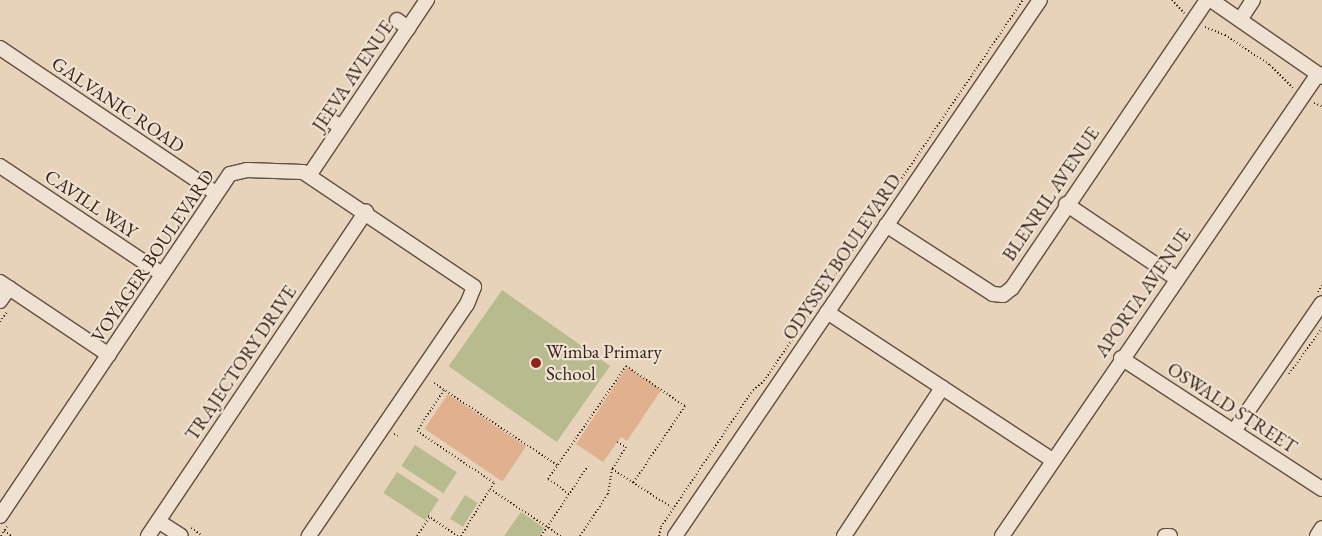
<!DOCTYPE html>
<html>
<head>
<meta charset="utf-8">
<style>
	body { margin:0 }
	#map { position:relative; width:1322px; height:536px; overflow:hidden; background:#e6d3ba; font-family:"EB Garamond",serif }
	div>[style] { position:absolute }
	.green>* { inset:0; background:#b8bb8d; transform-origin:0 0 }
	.building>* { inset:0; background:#e1b08e; transform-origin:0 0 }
	.path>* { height:2px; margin-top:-1px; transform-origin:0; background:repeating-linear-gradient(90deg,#372217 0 1px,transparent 0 3.5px) }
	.roads { filter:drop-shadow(1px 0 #634e40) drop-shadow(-1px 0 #634e40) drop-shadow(0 1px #634e40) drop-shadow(0 -1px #634e40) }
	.minor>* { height:14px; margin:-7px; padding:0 7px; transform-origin:7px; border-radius:7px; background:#efe2d2 }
	.dots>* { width:14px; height:14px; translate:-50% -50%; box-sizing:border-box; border:2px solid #efe2d2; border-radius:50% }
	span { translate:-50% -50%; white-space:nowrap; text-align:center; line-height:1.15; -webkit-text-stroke:4.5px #efe2d2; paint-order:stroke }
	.street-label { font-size:19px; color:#372217 }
	.poi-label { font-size:19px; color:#372217 }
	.left { translate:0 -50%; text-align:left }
</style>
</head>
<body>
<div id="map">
	<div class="green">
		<div style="left:502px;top:290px;width:132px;height:93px;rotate:35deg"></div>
		<div style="left:415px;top:445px;width:50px;height:25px;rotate:33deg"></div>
		<div style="left:397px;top:472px;width:50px;height:25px;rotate:33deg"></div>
		<div style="left:465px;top:495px;width:15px;height:28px;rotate:32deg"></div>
		<div style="clip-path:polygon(521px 512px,544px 528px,539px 536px,504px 536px)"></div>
	</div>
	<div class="building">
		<div style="clip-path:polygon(627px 367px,661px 390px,627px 441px,621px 437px,603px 462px,576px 444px)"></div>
		<div style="left:448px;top:394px;width:94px;height:42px;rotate:34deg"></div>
	</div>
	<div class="path">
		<div style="left:1172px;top:0;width:18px;rotate:47deg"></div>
		<div style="left:1205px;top:27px;width:22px;rotate:22deg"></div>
		<div style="left:1225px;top:35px;width:54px;rotate:33.7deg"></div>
		<div style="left:1270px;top:65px;width:34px;rotate:45deg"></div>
		<div style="left:1314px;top:103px;width:9px;rotate:21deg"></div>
		<div style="left:1318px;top:292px;width:8px;rotate:-60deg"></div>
		<div style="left:0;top:322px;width:12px;rotate:-55deg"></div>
		<div style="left:1289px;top:374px;width:57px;rotate:-54.3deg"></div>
		<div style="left:434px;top:383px;width:148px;rotate:33.7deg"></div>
		<div style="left:444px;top:390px;width:49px;rotate:123.4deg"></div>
		<div style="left:417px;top:431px;width:93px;rotate:34deg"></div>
		<div style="left:494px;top:483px;width:7px;rotate:124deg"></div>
		<div style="left:490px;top:489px;width:85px;rotate:33.5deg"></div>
		<div style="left:394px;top:434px;width:4px;rotate:27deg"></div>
		<div style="left:617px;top:442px;width:10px;rotate:29deg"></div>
		<div style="left:626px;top:447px;width:26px;rotate:122deg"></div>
		<div style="left:612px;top:469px;width:70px;rotate:32.8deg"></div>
		<div style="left:569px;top:494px;width:26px;rotate:-144deg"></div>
		<div style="left:548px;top:479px;width:137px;rotate:-55.4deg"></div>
		<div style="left:626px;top:366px;width:71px;rotate:34.1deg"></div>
		<div style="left:685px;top:406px;width:93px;rotate:124deg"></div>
		<div style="left:428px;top:516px;width:36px;rotate:34deg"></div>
		<div style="left:191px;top:528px;width:14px;rotate:34deg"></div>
		<div style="left:4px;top:531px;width:9px;rotate:32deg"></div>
		<div style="left:1px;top:536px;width:13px;rotate:-58deg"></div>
		<div style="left:417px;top:536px;width:23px;rotate:-56deg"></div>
		<div style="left:461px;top:536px;width:55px;rotate:-58.3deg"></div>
		<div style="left:541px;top:536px;width:84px;rotate:-56.1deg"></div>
		<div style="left:580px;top:536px;width:50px;rotate:-56.3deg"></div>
		<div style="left:608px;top:494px;width:25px;rotate:-81deg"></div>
		<div style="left:659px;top:536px;width:9px;rotate:-77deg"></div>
		<div style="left:661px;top:527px;width:165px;rotate:-56.1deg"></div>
		<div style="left:753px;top:390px;width:14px;rotate:-39deg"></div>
		<div style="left:764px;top:381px;width:461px;rotate:-55.8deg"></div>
	</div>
	<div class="roads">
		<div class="minor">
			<div style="left:1211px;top:0;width:135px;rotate:34.7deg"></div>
			<div style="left:397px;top:20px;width:14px;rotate:36deg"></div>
			<div style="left:1240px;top:20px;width:24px;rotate:-57deg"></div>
			<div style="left:0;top:48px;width:260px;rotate:33.9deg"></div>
			<div style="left:330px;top:120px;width:13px;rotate:32deg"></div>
			<div style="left:0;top:166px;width:195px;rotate:33.7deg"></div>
			<div style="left:310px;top:174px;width:210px;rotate:-56.1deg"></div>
			<div style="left:1066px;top:204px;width:134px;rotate:34deg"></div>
			<div style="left:886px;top:225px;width:127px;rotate:32.8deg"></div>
			<div style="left:993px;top:294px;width:10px;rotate:6deg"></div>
			<div style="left:1003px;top:295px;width:11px;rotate:-38deg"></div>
			<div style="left:1012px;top:288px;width:348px;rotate:-55.9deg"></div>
			<div style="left:0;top:282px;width:131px;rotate:33.8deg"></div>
			<div style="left:0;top:301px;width:16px;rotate:-55deg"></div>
			<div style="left:827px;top:312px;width:269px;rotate:33.3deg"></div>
			<div style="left:1121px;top:358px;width:240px;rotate:33.1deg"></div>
			<div style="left:1234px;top:431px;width:155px;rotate:-55.5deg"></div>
			<div style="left:0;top:516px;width:412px;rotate:-56.1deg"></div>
			<div style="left:230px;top:174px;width:17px;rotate:-13deg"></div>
			<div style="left:247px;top:170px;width:56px;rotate:2deg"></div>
			<div style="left:303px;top:172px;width:206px;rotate:33.9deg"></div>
			<div style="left:474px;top:287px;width:18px;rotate:112deg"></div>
			<div style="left:467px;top:304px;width:281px;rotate:124.3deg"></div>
			<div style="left:158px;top:521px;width:27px;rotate:33deg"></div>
			<div style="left:148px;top:536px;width:391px;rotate:-56.1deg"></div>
			<div style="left:675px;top:536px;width:648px;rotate:-55.75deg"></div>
			<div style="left:844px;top:536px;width:178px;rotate:-56.5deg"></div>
			<div style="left:1002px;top:536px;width:560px;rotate:-55.63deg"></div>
			<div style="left:1165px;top:536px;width:5px"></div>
			<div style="left:1317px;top:536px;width:9px;rotate:-58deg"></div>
		</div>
	</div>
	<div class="dots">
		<div style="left:536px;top:363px;background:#8f2418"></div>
	</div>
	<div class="street-label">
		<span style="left:353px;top:76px;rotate:-56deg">JEEVA AVENUE</span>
		<span style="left:118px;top:105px;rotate:34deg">GALVANIC ROAD</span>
		<span style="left:1051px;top:194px;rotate:-56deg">BLENRIL AVENUE</span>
		<span style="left:91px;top:204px;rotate:34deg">CAVILL WAY</span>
		<span style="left:153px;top:256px;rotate:-56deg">VOYAGER BOULEVARD</span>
		<span style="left:842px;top:257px;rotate:-56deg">ODYSSEY BOULEVARD</span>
		<span style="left:1143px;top:293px;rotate:-55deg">APORTA AVENUE</span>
		<span style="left:241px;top:363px;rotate:-56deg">TRAJECTORY DRIVE</span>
		<span style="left:1232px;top:408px;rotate:33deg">OSWALD STREET</span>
	</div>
	<div class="poi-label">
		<span class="left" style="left:546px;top:363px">Wimba Primary<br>School</span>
	</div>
</div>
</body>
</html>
